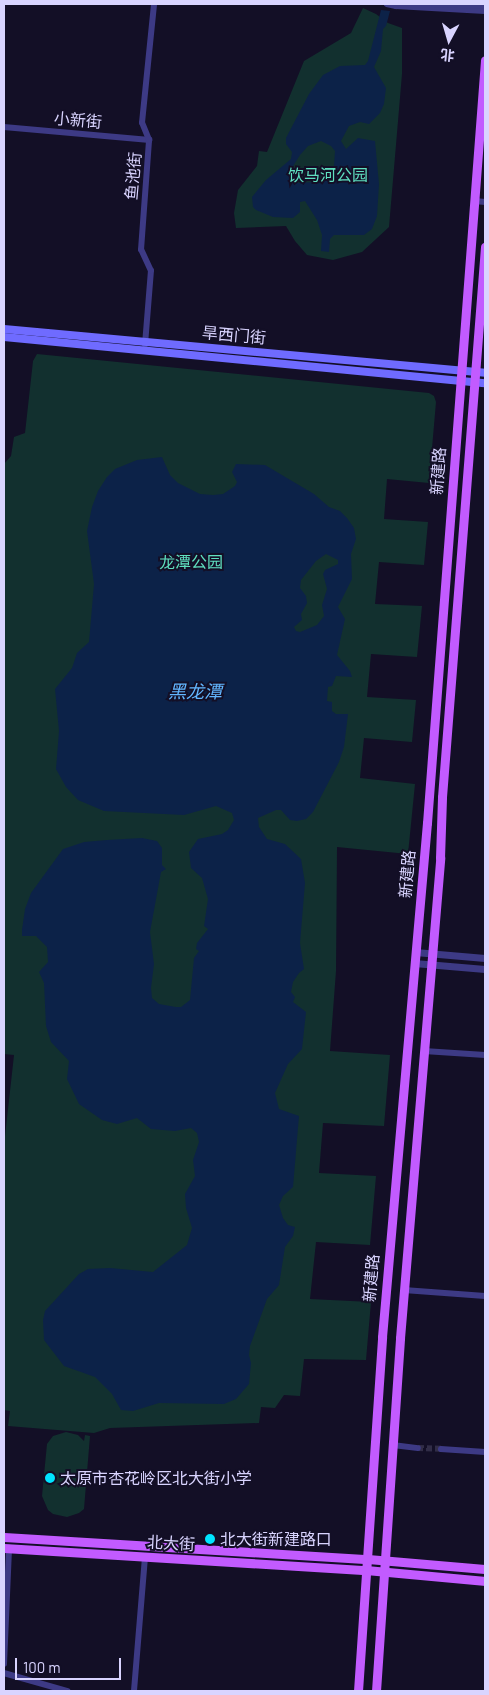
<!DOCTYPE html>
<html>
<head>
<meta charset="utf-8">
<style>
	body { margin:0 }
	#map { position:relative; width:489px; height:1695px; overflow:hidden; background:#130f26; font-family:Barlow,"Noto Sans SC",sans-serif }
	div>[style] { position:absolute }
	.green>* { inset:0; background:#12302f }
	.water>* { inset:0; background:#0c2248 }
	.minor-tunnel>* { height:5.5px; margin-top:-2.75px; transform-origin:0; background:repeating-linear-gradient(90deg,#312d47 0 5.5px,transparent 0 8.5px) }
	.minor>* { height:5.5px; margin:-2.75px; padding:0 2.75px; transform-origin:2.75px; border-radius:2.75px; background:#3d3a85 }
	.tertiary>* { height:7px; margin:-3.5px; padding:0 3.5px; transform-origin:3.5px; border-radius:3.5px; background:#3d3a85 }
	.secondary>* { height:8px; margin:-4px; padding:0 4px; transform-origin:4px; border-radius:4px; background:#6f6bff }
	.primary>* { height:9px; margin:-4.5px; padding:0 4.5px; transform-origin:4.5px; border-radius:4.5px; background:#c25bff }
	.dots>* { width:14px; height:14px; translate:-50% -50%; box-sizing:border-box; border:2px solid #130f26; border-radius:50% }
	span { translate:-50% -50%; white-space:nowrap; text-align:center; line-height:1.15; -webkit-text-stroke:4px #130f26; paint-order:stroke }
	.street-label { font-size:16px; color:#d9d4ff }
	.park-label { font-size:16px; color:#5fe0c0 }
	.poi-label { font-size:16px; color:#d9d4ff }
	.left { translate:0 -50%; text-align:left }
	.water-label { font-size:18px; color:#62b6ff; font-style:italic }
	.frame { position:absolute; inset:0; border:5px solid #d9d4ff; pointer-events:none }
	.north { position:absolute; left:424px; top:15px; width:50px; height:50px; -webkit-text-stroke:4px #130f26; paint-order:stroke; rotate:186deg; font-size:14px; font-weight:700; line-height:20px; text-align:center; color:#d9d4ff }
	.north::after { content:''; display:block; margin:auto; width:18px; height:22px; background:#d9d4ff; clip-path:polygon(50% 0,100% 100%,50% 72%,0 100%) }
	.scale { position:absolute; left:15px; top:1658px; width:106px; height:22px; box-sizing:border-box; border:2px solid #d9d4ff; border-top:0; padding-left:6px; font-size:15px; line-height:18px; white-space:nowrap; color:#d9d4ff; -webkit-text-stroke:4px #130f26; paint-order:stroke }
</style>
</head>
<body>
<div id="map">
	<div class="green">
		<div style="clip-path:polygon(363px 8px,376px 14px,388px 23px,402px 28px,402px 74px,389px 227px,362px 252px,333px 260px,307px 255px,295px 241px,286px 226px,236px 228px,234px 213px,238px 190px,257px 166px,259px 151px,267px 152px,304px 61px,351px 33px)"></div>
		<div style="clip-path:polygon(37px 354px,429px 393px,434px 396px,436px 402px,429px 483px,387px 479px,384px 519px,428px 522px,424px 565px,379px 562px,375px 604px,422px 606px,417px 657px,371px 654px,367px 697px,416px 700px,412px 742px,364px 738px,360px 778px,415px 784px,408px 854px,337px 847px,336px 971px,330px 1051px,390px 1055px,384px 1126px,323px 1123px,319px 1173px,376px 1176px,370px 1245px,316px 1242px,310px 1299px,371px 1302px,366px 1360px,304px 1359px,300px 1396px,284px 1395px,275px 1408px,261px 1407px,259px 1423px,110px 1428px,94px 1433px,8px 1426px,10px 1411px,4px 1410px,4px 1145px,14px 1055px,4px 1054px,4px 464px,11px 456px,14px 437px,25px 433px,33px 361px)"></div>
		<div style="clip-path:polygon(66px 1432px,78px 1435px,84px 1441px,85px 1435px,90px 1436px,84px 1509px,79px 1513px,67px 1517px,53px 1514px,48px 1510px,42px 1496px,47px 1444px,53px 1436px)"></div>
	</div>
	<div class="water">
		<div style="clip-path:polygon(evenodd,381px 10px,390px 11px,386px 26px,383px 29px,381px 51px,374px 67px,386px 88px,384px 104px,380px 113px,369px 124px,360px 122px,349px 126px,341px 141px,346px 149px,358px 138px,375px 141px,379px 184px,377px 216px,372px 229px,364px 235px,334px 235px,330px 239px,329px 252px,321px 251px,322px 235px,317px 220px,305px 201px,300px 202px,300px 212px,293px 218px,273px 217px,256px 210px,253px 207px,252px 197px,266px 180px,291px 159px,292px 152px,286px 144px,286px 138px,309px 94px,323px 75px,340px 66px,365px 65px,368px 61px,381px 10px,321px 141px,331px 146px,335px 151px,334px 166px,329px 172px,323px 179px,315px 182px,297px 183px,291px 180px,290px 171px,300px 155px,308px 146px,321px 141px)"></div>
		<div style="clip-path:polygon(evenodd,162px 457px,170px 475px,178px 483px,200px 494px,213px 495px,223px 494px,235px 486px,237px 482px,232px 472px,236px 464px,265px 465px,314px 494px,329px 507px,340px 511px,347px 518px,354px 528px,356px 539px,351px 554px,352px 579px,338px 607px,345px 619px,337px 655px,350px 671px,352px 677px,336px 676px,332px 686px,328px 687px,327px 701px,332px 702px,332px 711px,336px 714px,348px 714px,344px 747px,339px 762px,313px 812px,306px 819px,297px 821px,290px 820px,281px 810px,276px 810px,258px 818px,259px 827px,267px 839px,285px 844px,301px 859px,305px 883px,300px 943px,304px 969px,299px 973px,293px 982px,291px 992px,295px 997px,293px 1002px,306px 1012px,302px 1049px,288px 1064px,275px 1093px,279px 1109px,299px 1116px,293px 1187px,283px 1196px,279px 1205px,283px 1218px,288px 1225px,295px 1227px,293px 1236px,285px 1247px,279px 1285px,267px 1299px,250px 1346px,249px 1355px,251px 1363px,249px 1384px,236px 1399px,224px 1404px,159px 1403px,133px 1411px,121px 1410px,112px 1394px,95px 1377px,64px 1366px,44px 1340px,43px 1320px,45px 1311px,79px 1274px,88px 1269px,110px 1268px,153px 1272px,187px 1245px,192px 1228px,186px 1208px,185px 1194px,195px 1176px,193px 1160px,199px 1142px,197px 1133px,191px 1128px,175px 1131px,151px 1129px,137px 1118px,117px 1124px,102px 1120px,79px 1104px,67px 1079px,69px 1061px,51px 1042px,46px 1026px,44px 983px,39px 972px,48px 962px,47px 947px,36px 936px,22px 936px,22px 930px,25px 909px,31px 893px,63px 849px,84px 842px,107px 840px,142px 838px,157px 841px,162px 848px,162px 865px,166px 869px,161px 872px,150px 932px,154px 964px,151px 988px,152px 998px,159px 1004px,176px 1007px,181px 1007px,190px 1000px,194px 958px,199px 951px,196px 949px,197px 943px,208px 929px,204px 926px,208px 899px,202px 878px,191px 868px,189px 852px,198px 839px,222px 834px,228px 830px,234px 820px,232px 813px,216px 806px,184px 815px,104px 811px,78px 800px,66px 787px,56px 769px,59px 731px,55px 689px,72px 668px,77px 653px,89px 642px,94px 584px,87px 531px,92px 507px,98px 491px,107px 477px,115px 469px,137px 460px,162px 457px,326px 554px,338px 560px,338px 564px,325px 570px,323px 574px,327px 589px,322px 605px,324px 616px,317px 625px,300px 632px,296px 631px,294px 627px,302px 620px,301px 614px,307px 603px,306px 596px,300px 588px,301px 580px,316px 561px,326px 554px)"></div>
	</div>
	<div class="minor-tunnel">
		<div style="left:418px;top:1448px;width:23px;rotate:2deg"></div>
	</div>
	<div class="minor">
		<div style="left:387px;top:4px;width:9px;rotate:13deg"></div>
		<div style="left:396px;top:6px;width:89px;rotate:3.2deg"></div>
		<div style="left:434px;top:4px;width:51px;rotate:2.2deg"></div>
		<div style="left:4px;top:127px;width:146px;rotate:5.1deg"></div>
		<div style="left:475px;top:201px;width:10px;rotate:6deg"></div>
		<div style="left:145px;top:345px;width:74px;rotate:-85.4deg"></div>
		<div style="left:151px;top:271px;width:23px;rotate:-115deg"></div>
		<div style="left:141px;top:250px;width:110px;rotate:-85.8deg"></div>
		<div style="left:149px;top:140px;width:18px;rotate:-112deg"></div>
		<div style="left:142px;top:123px;width:120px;rotate:-84.2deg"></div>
		<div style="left:424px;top:1051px;width:61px;rotate:3.8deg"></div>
		<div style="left:404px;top:1290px;width:81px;rotate:4.2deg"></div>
		<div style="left:393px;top:1445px;width:25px;rotate:7deg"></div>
		<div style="left:441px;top:1449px;width:44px;rotate:3.9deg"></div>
		<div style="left:4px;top:1664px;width:116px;rotate:-87.5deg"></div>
		<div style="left:4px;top:1673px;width:66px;rotate:15.9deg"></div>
		<div style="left:134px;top:1691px;width:135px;rotate:-85.3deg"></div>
	</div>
	<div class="tertiary">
		<div style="left:415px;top:952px;width:70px;rotate:4.9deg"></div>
		<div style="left:414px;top:963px;width:71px;rotate:4.8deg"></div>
	</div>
	<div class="secondary">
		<div style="left:4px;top:329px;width:483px;rotate:5.2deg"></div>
		<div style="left:4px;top:337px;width:483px;rotate:5.5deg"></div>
	</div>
	<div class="primary">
		<div style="left:4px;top:1537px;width:365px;rotate:3.5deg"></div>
		<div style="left:368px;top:1559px;width:117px;rotate:4.9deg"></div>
		<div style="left:4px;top:1548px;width:363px;rotate:3.5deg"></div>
		<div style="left:366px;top:1570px;width:120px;rotate:5.3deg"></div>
		<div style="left:358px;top:1691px;width:355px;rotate:-86.1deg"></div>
		<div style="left:382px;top:1337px;width:516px;rotate:-85deg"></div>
		<div style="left:427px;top:823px;width:765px;rotate:-85.65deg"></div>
		<div style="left:376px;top:1691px;width:354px;rotate:-86.1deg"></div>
		<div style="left:400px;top:1338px;width:482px;rotate:-85.2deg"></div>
		<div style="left:440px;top:858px;width:61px;rotate:-88.1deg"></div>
		<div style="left:442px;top:797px;width:552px;rotate:-85.53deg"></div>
	</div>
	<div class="dots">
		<div style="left:50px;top:1478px;background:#00e5ff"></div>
		<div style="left:210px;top:1539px;background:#00e5ff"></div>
	</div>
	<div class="street-label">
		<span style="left:78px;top:120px;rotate:5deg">小新街</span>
		<span style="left:133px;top:176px;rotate:-85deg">鱼池街</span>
		<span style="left:234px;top:335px;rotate:5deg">旱西门街</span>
		<span style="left:438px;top:471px;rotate:-86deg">新建路</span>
		<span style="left:407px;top:874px;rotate:-85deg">新建路</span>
		<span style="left:371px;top:1278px;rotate:-85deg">新建路</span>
		<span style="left:171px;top:1543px;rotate:3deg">北大街</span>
	</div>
	<div class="park-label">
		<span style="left:328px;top:175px">饮马河公园</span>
		<span style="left:191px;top:562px">龙潭公园</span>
	</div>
	<div class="poi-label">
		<span class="left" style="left:60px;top:1478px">太原市杏花岭区北大街小学</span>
		<span class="left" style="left:220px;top:1539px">北大街新建路口</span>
	</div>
	<div class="water-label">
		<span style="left:195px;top:691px">黑龙潭</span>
	</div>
	<div class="frame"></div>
	<div class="north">北</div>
	<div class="scale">100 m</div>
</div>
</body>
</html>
